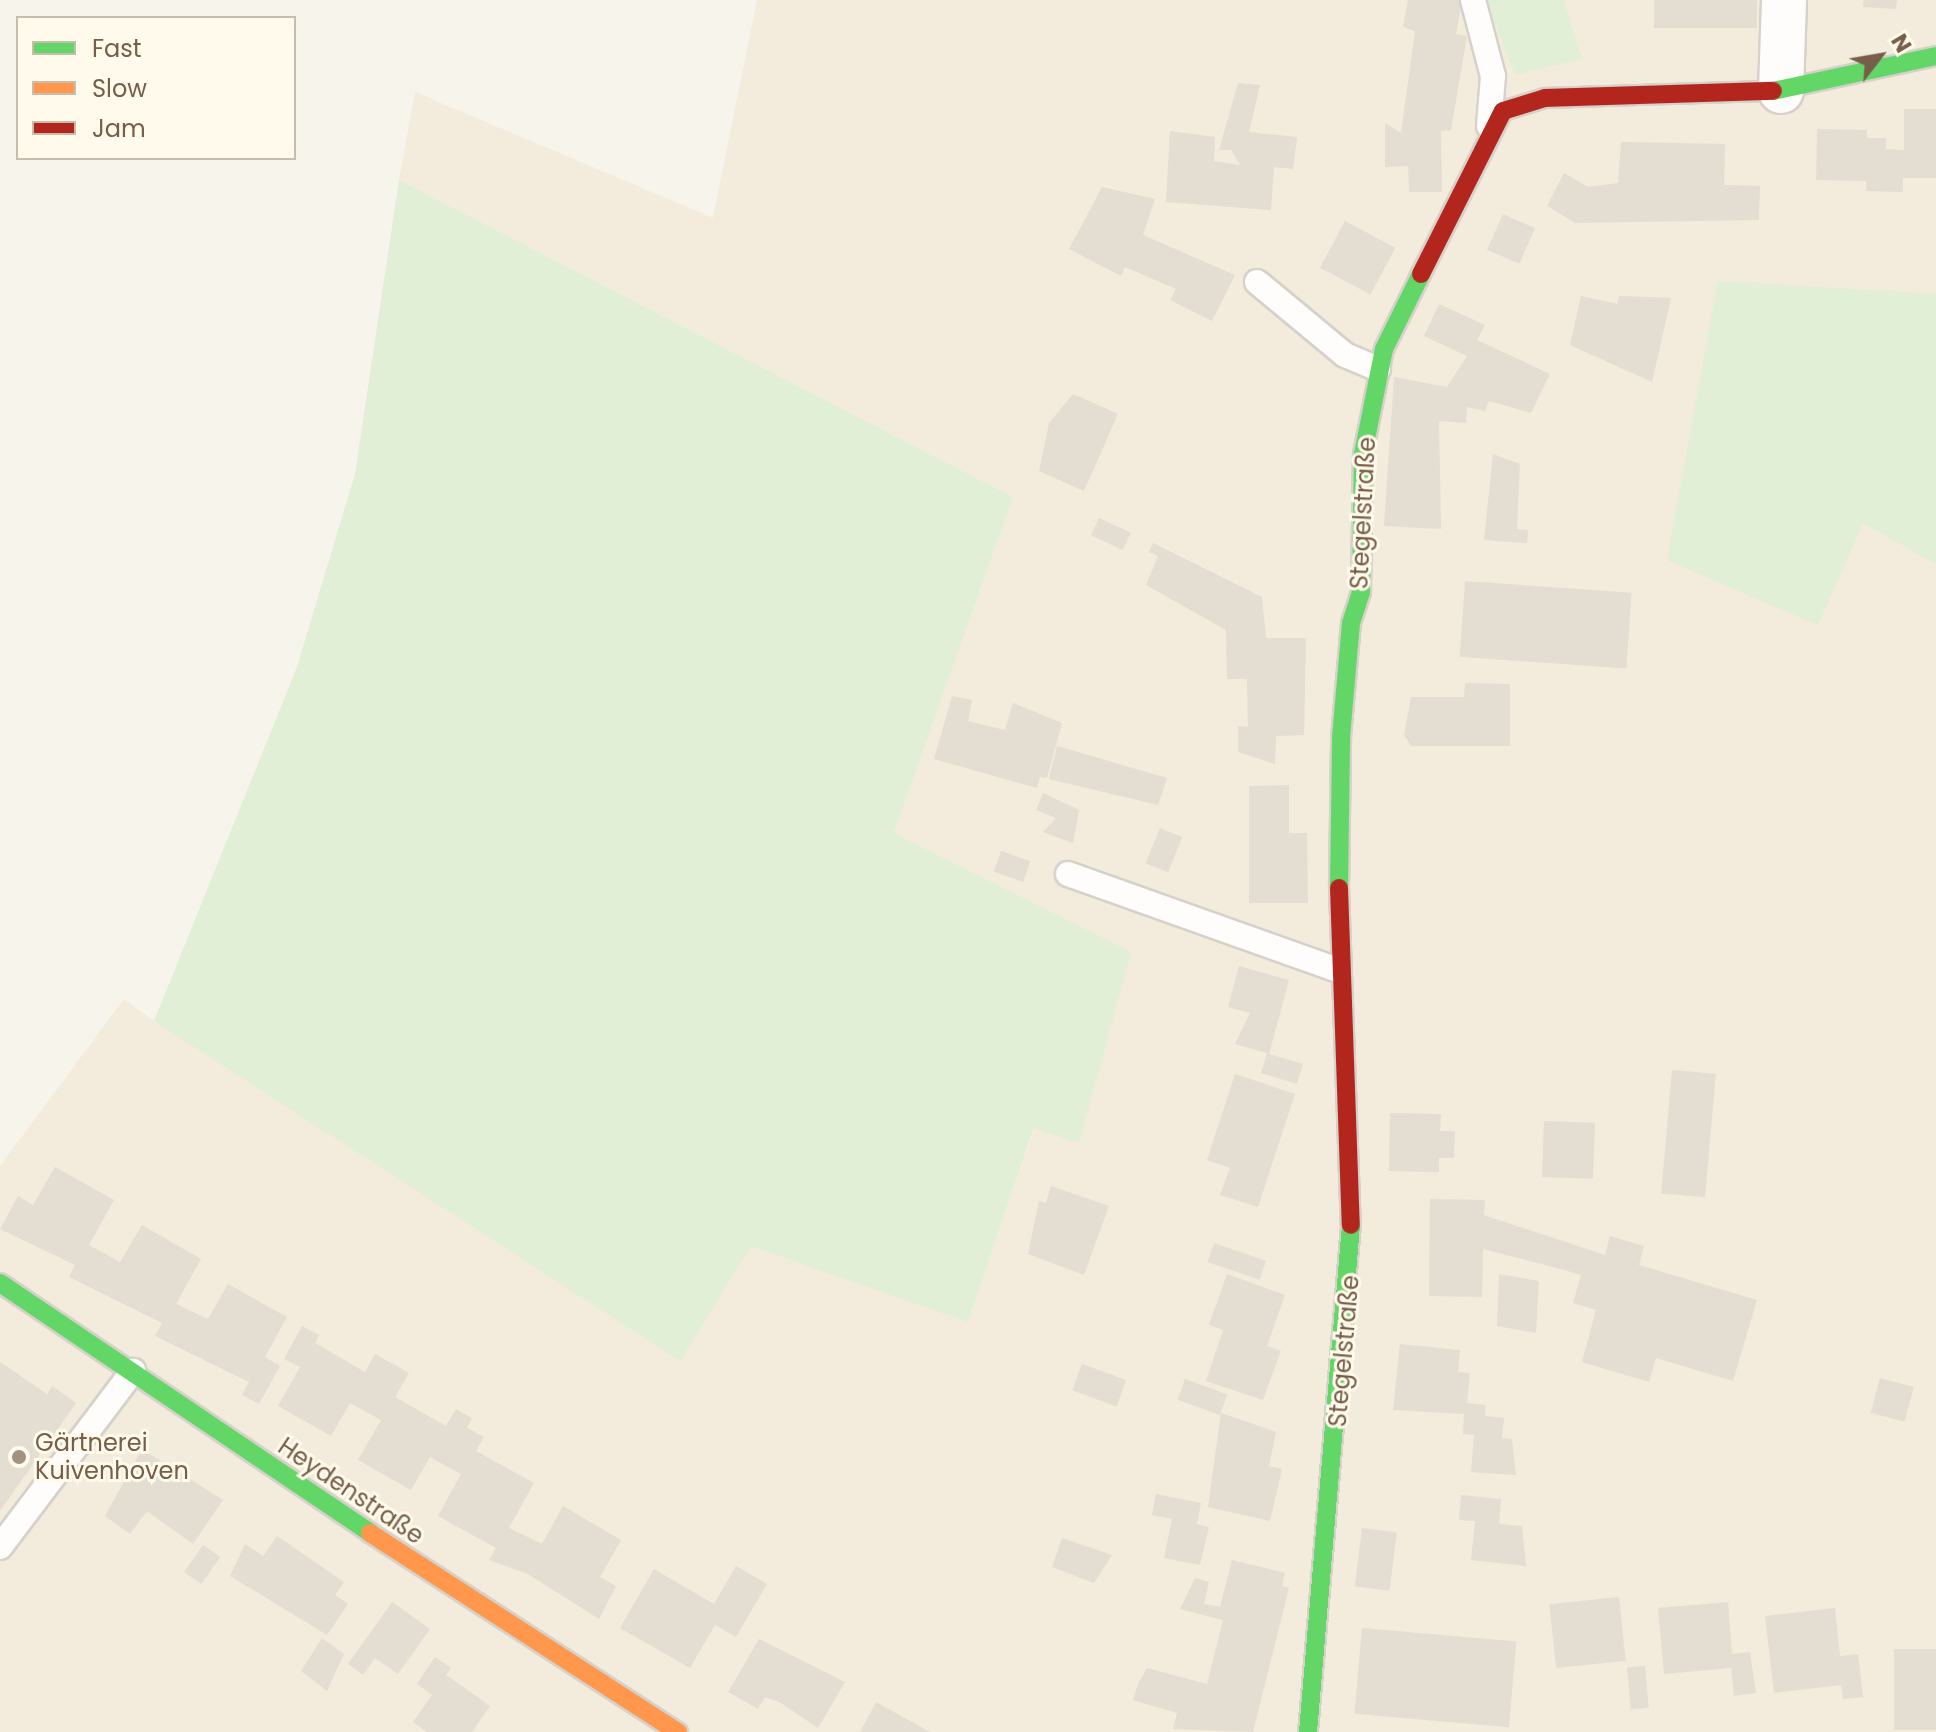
<!DOCTYPE html>
<html>
<head>
<meta charset="utf-8">
<style>
	body { margin:0 }
	#map { position:relative; width:1936px; height:1732px; overflow:hidden; background:#f7f4eb; font-family:Poppins,sans-serif }
	div>[style] { position:absolute }
	.residential>* { inset:0; background:#f3ebdb }
	.green>* { inset:0; background:#e0efd5 }
	.building>* { inset:0; background:#e4ddd2; transform-origin:0 0 }
	.roads { filter:drop-shadow(2px 0 #d6d1c9) drop-shadow(-2px 0 #d6d1c9) drop-shadow(0 2px #d6d1c9) drop-shadow(0 -2px #d6d1c9) }
	.lane>* { height:24px; margin:-12px; padding:0 12px; transform-origin:12px; border-radius:12px; background:#fefdfc }
	.street>* { height:44px; margin:-22px; padding:0 22px; transform-origin:22px; border-radius:22px; background:#fefdfc }
	.fast>* { height:18px; margin:-9px; padding:0 9px; transform-origin:9px; border-radius:9px; background:#63d668 }
	.slow>* { height:18px; margin:-9px; padding:0 9px; transform-origin:9px; border-radius:9px; background:#ff974d }
	.jam>* { height:18px; margin:-9px; padding:0 9px; transform-origin:9px; border-radius:9px; background:#b3261e }
	.dots>* { width:22px; height:22px; translate:-50% -50%; box-sizing:border-box; border:4px solid #fffaeb; border-radius:50% }
	span { translate:-50% -50%; white-space:nowrap; text-align:center; line-height:1.15; -webkit-text-stroke:6px #fffaeb; paint-order:stroke }
	.street-label { font-size:24px; color:#765e49 }
	.poi-label { font-size:24px; color:#765e49 }
	.left { translate:0 -50%; text-align:left }
	.legend { position:absolute; left:16px; top:16px; width:280px; height:144px; box-sizing:border-box; background:#fffaeb; border:2px solid #c8bcaa; margin:0; padding:10px 14px; list-style:none; font-size:24px; color:#765e49 }
	.legend li { display:flex; align-items:center; gap:16px; height:40px }
	.legend b { width:40px; border:2px solid #c8bcaa }
	.north { position:absolute; left:1840px; top:16px; width:80px; height:80px; -webkit-text-stroke:6px #fffaeb; paint-order:stroke; rotate:59deg; font-size:22px; font-weight:700; line-height:32px; text-align:center; color:#765e49 }
	.north::after { content:''; display:block; margin:auto; width:28px; height:36px; background:#765e49; clip-path:polygon(50% 0,100% 100%,50% 72%,0 100%) }
</style>
</head>
<body>
<div id="map">
	<div class="residential">
		<div style="clip-path:polygon(757px 0,1486px 0,1515px 74px,1582px 59px,1564px 0,1936px 0,1936px 1732px,0 1732px,0 1166px,124px 999px,154px 1021px,968px 1322px,1035px 1127px,1079px 1142px,1130px 952px,894px 833px,1013px 497px,399px 180px,415px 92px,713px 218px)"></div>
	</div>
	<div class="green">
		<div style="clip-path:polygon(1486px 0,1564px 0,1582px 59px,1515px 75px)"></div>
		<div style="clip-path:polygon(399px 180px,1013px 497px,894px 833px,1131px 952px,1079px 1143px,1034px 1128px,968px 1322px,751px 1246px,680px 1361px,154px 1021px,297px 667px,355px 474px)"></div>
		<div style="clip-path:polygon(1718px 281px,1936px 294px,1936px 564px,1863px 523px,1818px 625px,1667px 560px)"></div>
	</div>
	<div class="building">
		<div style="clip-path:polygon(1408px 0,1462px 0,1456px 34px,1467px 36px,1451px 130px,1441px 131px,1442px 192px,1409px 192px,1408px 166px,1385px 167px,1385px 123px,1401px 133px,1415px 31px,1403px 27px)"></div>
		<div style="left:1654px;top:0;width:103px;height:28px"></div>
		<div style="clip-path:polygon(1864px 0,1897px 0,1896px 9px,1863px 7px)"></div>
		<div style="clip-path:polygon(1238px 83px,1260px 85px,1249px 132px,1297px 137px,1293px 169px,1274px 167px,1271px 210px,1166px 202px,1170px 131px,1215px 137px,1214px 161px,1240px 165px,1231px 150px,1219px 150px)"></div>
		<div style="clip-path:polygon(1904px 109px,1936px 109px,1936px 178px,1903px 178px,1903px 192px,1866px 191px,1866px 181px,1816px 180px,1817px 129px,1867px 130px,1867px 138px,1886px 138px,1886px 149px,1904px 150px)"></div>
		<div style="clip-path:polygon(1621px 142px,1725px 144px,1724px 185px,1760px 186px,1759px 220px,1575px 223px,1547px 206px,1564px 173px,1588px 187px,1618px 183px)"></div>
		<div style="clip-path:polygon(1102px 187px,1155px 199px,1143px 235px,1235px 275px,1212px 321px,1170px 300px,1176px 289px,1125px 267px,1121px 276px,1069px 249px)"></div>
		<div style="left:1503px;top:214px;width:35px;height:39px;rotate:24deg"></div>
		<div style="left:1345px;top:221px;width:57px;height:53px;rotate:28deg"></div>
		<div style="clip-path:polygon(1581px 296px,1617px 304px,1619px 296px,1671px 298px,1652px 382px,1570px 345px)"></div>
		<div style="clip-path:polygon(1439px 304px,1485px 325px,1477px 340px,1550px 374px,1531px 413px,1489px 401px,1485px 411px,1467px 407px,1466px 423px,1439px 421px,1441px 529px,1384px 526px,1394px 377px,1447px 387px,1467px 356px,1424px 336px)"></div>
		<div style="clip-path:polygon(1073px 394px,1118px 414px,1084px 491px,1039px 471px,1049px 423px)"></div>
		<div style="clip-path:polygon(1493px 454px,1520px 464px,1517px 529px,1528px 530px,1527px 543px,1484px 540px)"></div>
		<div style="left:1099px;top:518px;width:35px;height:19px;rotate:25deg"></div>
		<div style="clip-path:polygon(1153px 543px,1262px 597px,1266px 638px,1306px 638px,1304px 735px,1276px 736px,1275px 764px,1238px 752px,1238px 726px,1248px 727px,1247px 679px,1227px 679px,1226px 630px,1146px 585px,1158px 556px,1149px 552px)"></div>
		<div style="left:1465px;top:581px;width:167px;height:76px;rotate:4deg"></div>
		<div style="clip-path:polygon(1465px 683px,1510px 684px,1510px 746px,1411px 746px,1404px 735px,1411px 697px,1464px 697px)"></div>
		<div style="clip-path:polygon(952px 696px,972px 700px,968px 721px,1005px 730px,1013px 703px,1062px 723px,1047px 778px,1040px 777px,1037px 788px,934px 759px)"></div>
		<div style="clip-path:polygon(1057px 746px,1167px 778px,1158px 805px,1049px 779px)"></div>
		<div style="clip-path:polygon(1289px 785px,1289px 833px,1307px 833px,1308px 903px,1249px 903px,1249px 786px)"></div>
		<div style="clip-path:polygon(1043px 793px,1079px 810px,1073px 843px,1043px 832px,1056px 818px,1036px 810px)"></div>
		<div style="left:1160px;top:828px;width:24px;height:38px;rotate:22deg"></div>
		<div style="left:1001px;top:851px;width:31px;height:22px;rotate:19deg"></div>
		<div style="clip-path:polygon(1239px 966px,1289px 980px,1269px 1054px,1303px 1064px,1297px 1084px,1261px 1073px,1267px 1053px,1235px 1044px,1250px 1013px,1228px 1007px)"></div>
		<div style="left:1672px;top:1070px;width:44px;height:124px;rotate:5deg"></div>
		<div style="clip-path:polygon(1235px 1074px,1295px 1094px,1258px 1207px,1220px 1195px,1230px 1168px,1207px 1160px)"></div>
		<div style="clip-path:polygon(1390px 1113px,1441px 1114px,1440px 1131px,1455px 1131px,1454px 1158px,1439px 1158px,1439px 1172px,1389px 1171px)"></div>
		<div style="left:1544px;top:1121px;width:51px;height:56px;rotate:2deg"></div>
		<div style="clip-path:polygon(55px 1167px,114px 1200px,89px 1245px,120px 1262px,142px 1225px,201px 1259px,176px 1304px,208px 1319px,228px 1284px,287px 1317px,265px 1357px,280px 1366px,259px 1404px,242px 1395px,249px 1382px,155px 1336px,162px 1323px,69px 1277px,75px 1265px,0 1229px,18px 1196px,33px 1205px)"></div>
		<div style="clip-path:polygon(1051px 1186px,1109px 1206px,1084px 1275px,1028px 1254px,1039px 1201px,1046px 1203px)"></div>
		<div style="clip-path:polygon(1430px 1199px,1485px 1200px,1484px 1215px,1605px 1255px,1610px 1236px,1644px 1246px,1639px 1265px,1757px 1300px,1733px 1381px,1656px 1358px,1649px 1382px,1582px 1362px,1596px 1310px,1573px 1303px,1581px 1275px,1561px 1269px,1483px 1249px,1482px 1297px,1429px 1296px)"></div>
		<div style="left:1214px;top:1243px;width:55px;height:20px;rotate:19deg"></div>
		<div style="clip-path:polygon(1227px 1274px,1285px 1295px,1267px 1346px,1281px 1351px,1263px 1400px,1206px 1381px,1223px 1330px,1209px 1325px)"></div>
		<div style="clip-path:polygon(1499px 1274px,1539px 1281px,1536px 1333px,1497px 1326px)"></div>
		<div style="clip-path:polygon(302px 1326px,319px 1335px,315px 1343px,365px 1372px,375px 1354px,409px 1373px,395px 1397px,446px 1426px,456px 1409px,472px 1418px,467px 1428px,484px 1437px,476px 1451px,534px 1483px,509px 1528px,542px 1544px,563px 1506px,621px 1540px,600px 1577px,616px 1586px,599px 1619px,528px 1574px,489px 1560px,496px 1548px,438px 1516px,461px 1474px,430px 1457px,411px 1490px,358px 1460px,381px 1420px,350px 1403px,331px 1436px,278px 1406px,300px 1367px,284px 1359px)"></div>
		<div style="clip-path:polygon(1400px 1344px,1460px 1350px,1458px 1372px,1470px 1373px,1467px 1403px,1486px 1405px,1485px 1416px,1504px 1418px,1502px 1438px,1512px 1439px,1516px 1475px,1471px 1472px,1474px 1435px,1463px 1434px,1464px 1414px,1393px 1410px)"></div>
		<div style="clip-path:polygon(0 1362px,47px 1394px,52px 1386px,76px 1403px,0 1511px)"></div>
		<div style="left:1082px;top:1364px;width:47px;height:28px;rotate:20deg"></div>
		<div style="left:1880px;top:1378px;width:35px;height:36px;rotate:15deg"></div>
		<div style="left:1185px;top:1379px;width:45px;height:22px;rotate:20deg"></div>
		<div style="clip-path:polygon(1221px 1413px,1276px 1432px,1269px 1466px,1282px 1469px,1270px 1521px,1208px 1507px)"></div>
		<div style="clip-path:polygon(142px 1449px,223px 1500px,193px 1544px,147px 1511px,130px 1534px,105px 1516px)"></div>
		<div style="clip-path:polygon(1156px 1494px,1201px 1503px,1197px 1524px,1209px 1527px,1200px 1565px,1164px 1558px,1172px 1519px,1152px 1515px)"></div>
		<div style="clip-path:polygon(1461px 1495px,1501px 1499px,1499px 1524px,1522px 1526px,1526px 1566px,1471px 1560px,1475px 1521px,1459px 1520px)"></div>
		<div style="left:1362px;top:1528px;width:35px;height:59px;rotate:7deg"></div>
		<div style="clip-path:polygon(277px 1536px,344px 1582px,335px 1595px,348px 1604px,327px 1635px,230px 1576px,245px 1544px,263px 1556px)"></div>
		<div style="clip-path:polygon(1062px 1538px,1112px 1555px,1094px 1583px,1052px 1567px)"></div>
		<div style="left:203px;top:1545px;width:21px;height:33px;rotate:35deg"></div>
		<div style="clip-path:polygon(1232px 1560px,1285px 1573px,1282px 1586px,1289px 1588px,1253px 1732px,1173px 1729px,1177px 1713px,1133px 1700px,1138px 1684px,1147px 1668px,1207px 1684px,1223px 1620px,1180px 1609px,1195px 1578px,1209px 1582px,1204px 1604px,1220px 1607px)"></div>
		<div style="clip-path:polygon(736px 1566px,767px 1584px,736px 1637px,715px 1625px,690px 1668px,620px 1628px,654px 1569px,714px 1604px)"></div>
		<div style="left:1619px;top:1597px;width:64px;height:70px;rotate:84deg"></div>
		<div style="clip-path:polygon(392px 1602px,430px 1629px,398px 1674px,375px 1658px,363px 1675px,348px 1664px)"></div>
		<div style="clip-path:polygon(1728px 1602px,1732px 1654px,1750px 1652px,1756px 1693px,1734px 1696px,1731px 1668px,1664px 1674px,1658px 1608px)"></div>
		<div style="clip-path:polygon(1835px 1608px,1840px 1656px,1858px 1654px,1863px 1697px,1843px 1699px,1841px 1685px,1774px 1693px,1765px 1616px)"></div>
		<div style="left:1362px;top:1628px;width:155px;height:86px;rotate:5deg"></div>
		<div style="clip-path:polygon(322px 1638px,344px 1654px,327px 1691px,301px 1671px)"></div>
		<div style="clip-path:polygon(759px 1639px,845px 1682px,818px 1728px,781px 1703px,765px 1697px,758px 1709px,728px 1692px)"></div>
		<div style="left:1936px;top:1649px;width:81px;height:42px;rotate:90deg"></div>
		<div style="clip-path:polygon(435px 1657px,451px 1668px,446px 1675px,490px 1706px,472px 1732px,427px 1732px,413px 1722px,432px 1695px,417px 1684px)"></div>
		<div style="left:1645px;top:1666px;width:42px;height:18px;rotate:85deg"></div>
		<div style="clip-path:polygon(876px 1702px,930px 1732px,860px 1732px)"></div>
	</div>
	<div class="roads">
		<div class="lane">
			<div style="left:1473px;top:0;width:79px;rotate:75.3deg"></div>
			<div style="left:1493px;top:76px;width:50px;rotate:94.6deg"></div>
			<div style="left:1257px;top:282px;width:114px;rotate:39.7deg"></div>
			<div style="left:1345px;top:355px;width:36px;rotate:23deg"></div>
			<div style="left:1068px;top:874px;width:287px;rotate:19.6deg"></div>
			<div style="left:0;top:1547px;width:221px;rotate:-52.9deg"></div>
		</div>
		<div class="street">
			<div style="left:1781px;top:91px;width:91px;rotate:-88.1deg"></div>
		</div>
		<div class="fast">
			<div style="left:1773px;top:91px;width:167px;rotate:-12.1deg"></div>
			<div style="left:1339px;top:888px;width:151px;rotate:-89.2deg"></div>
			<div style="left:1341px;top:737px;width:114px;rotate:-85deg"></div>
			<div style="left:1351px;top:623px;width:33px;rotate:-72deg"></div>
			<div style="left:1361px;top:592px;width:138px;rotate:-89.2deg"></div>
			<div style="left:1363px;top:454px;width:107px;rotate:-78.7deg"></div>
			<div style="left:1384px;top:349px;width:84px;rotate:-63.7deg"></div>
			<div style="left:0;top:1283px;width:447px;rotate:34deg"></div>
			<div style="left:1308px;top:1732px;width:509px;rotate:-85.15deg"></div>
		</div>
		<div class="slow">
			<div style="left:370px;top:1533px;width:367px;rotate:32.9deg"></div>
		</div>
		<div class="jam">
			<div style="left:1421px;top:274px;width:182px;rotate:-63.3deg"></div>
			<div style="left:1503px;top:111px;width:44px;rotate:-17.2deg"></div>
			<div style="left:1545px;top:98px;width:228px;rotate:-1.8deg"></div>
			<div style="left:1339px;top:888px;width:337px;rotate:88deg"></div>
		</div>
	</div>
	<div class="dots">
		<div style="left:19px;top:1457px;background:#a39282"></div>
	</div>
	<div class="street-label">
		<span style="left:1363px;top:513px;rotate:-87deg">Stegelstraße</span>
		<span style="left:1344px;top:1351px;rotate:-85deg">Stegelstraße</span>
		<span style="left:351px;top:1491px;rotate:34deg">Heydenstraße</span>
	</div>
	<div class="poi-label">
		<span class="left" style="left:35px;top:1457px">Gärtnerei<br>Kuivenhoven</span>
	</div>
	<ul class="legend">
	<li><b style="height:10px;background:#63d668"></b>Fast</li>
	<li><b style="height:10px;background:#ff974d"></b>Slow</li>
	<li><b style="height:10px;background:#b3261e"></b>Jam</li>
	</ul>
	<div class="north">N</div>
</div>
</body>
</html>
